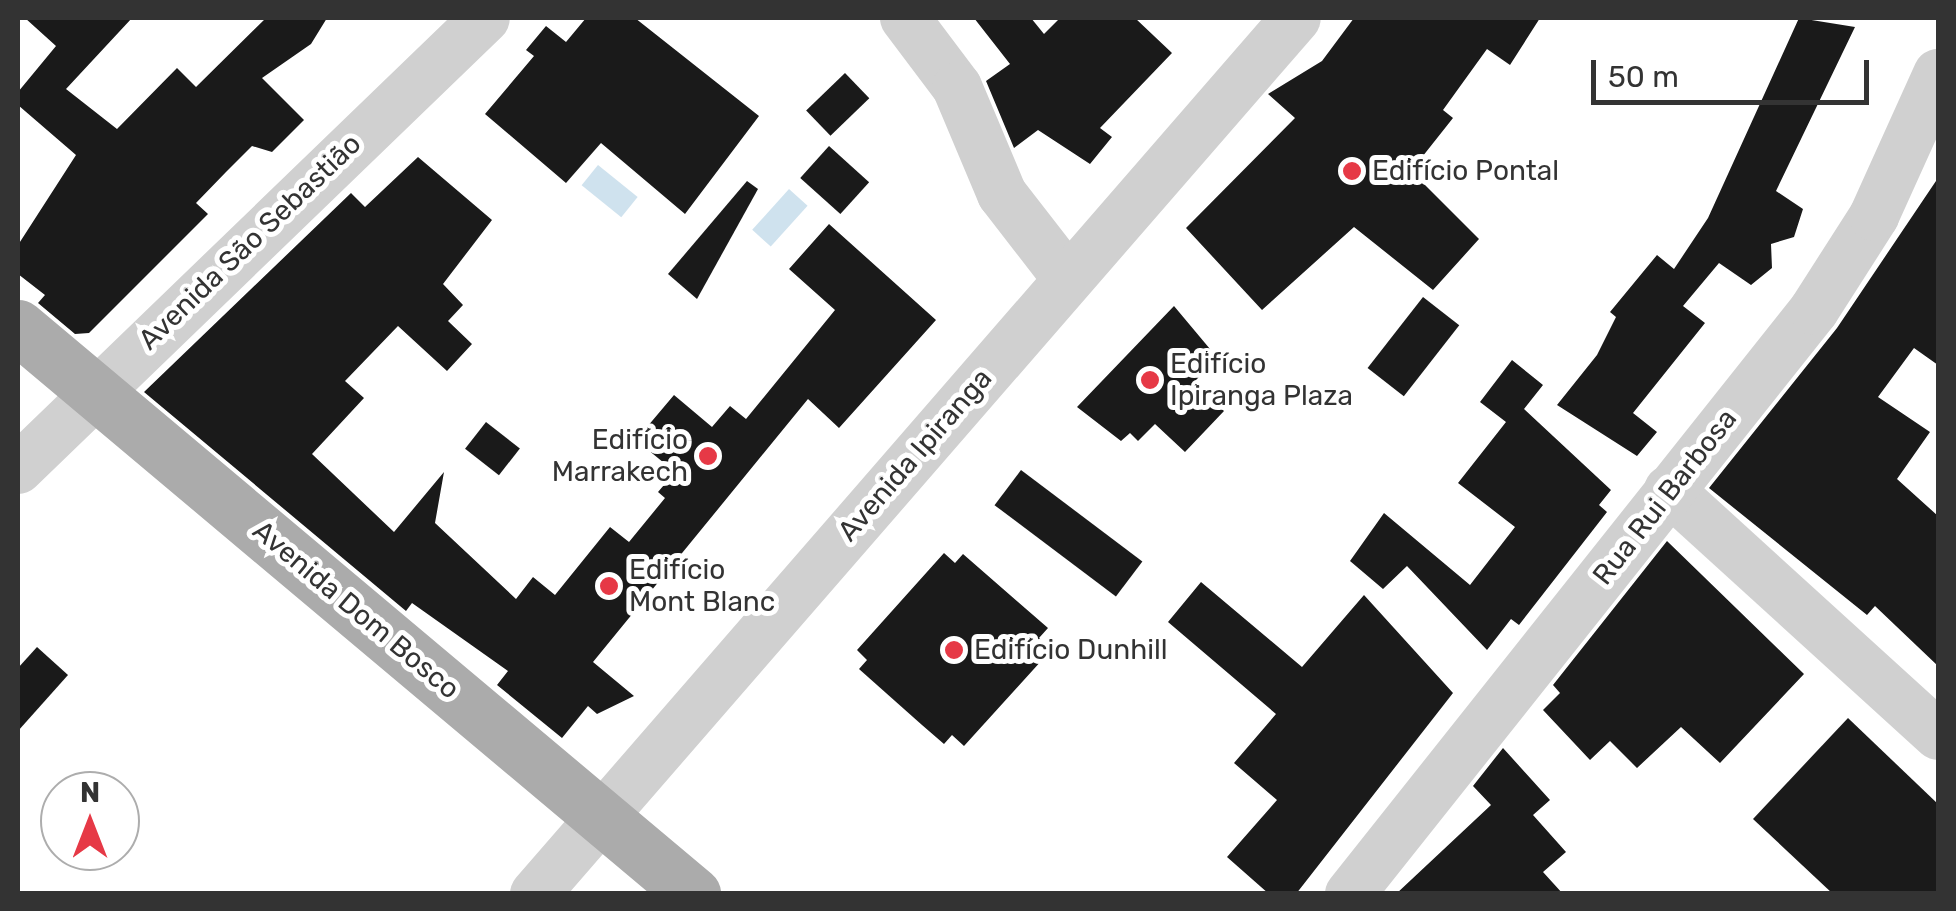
<!DOCTYPE html>
<html>
<head>
<meta charset="utf-8">
<style>
	body { margin:0 }
	#map { position:relative; width:1956px; height:911px; overflow:hidden; background:#fff; font-family:Rubik,sans-serif }
	div>[style] { position:absolute }
	.water>* { inset:0; background:#cfe2ee; transform-origin:0 0 }
	.building>* { inset:0; background:#1a1a1a; transform-origin:0 0 }
	.minor>* { height:50px; margin:-25px; padding:0 25px; transform-origin:25px; border-radius:25px; background:#d0d0d0 }
	.major>* { height:55px; margin:-27.5px; padding:0 27.5px; transform-origin:27.5px; border-radius:27.5px; background:#ababab }
	.dots>* { width:28px; height:28px; translate:-50% -50%; box-sizing:border-box; border:5px solid #fff; border-radius:50% }
	span { translate:-50% -50%; white-space:nowrap; text-align:center; line-height:1.15; -webkit-text-stroke:10px #fff; paint-order:stroke }
	.poi-label { font-size:28px; color:#333 }
	.left { translate:0 -50%; text-align:left }
	.right { translate:-100% -50%; text-align:right }
	.street-label { font-size:28px; color:#333 }
	.frame { position:absolute; inset:0; border:20px solid #333; pointer-events:none }
	.north { position:absolute; left:40px; top:771px; width:100px; height:100px; box-sizing:border-box; background:#fff; border:2px solid #adadad; border-radius:50%; rotate:0deg; font-size:28px; font-weight:700; line-height:40px; text-align:center; color:#333 }
	.north::after { content:''; display:block; margin:auto; width:35px; height:45px; background:#e63946; clip-path:polygon(50% 0,100% 100%,50% 72%,0 100%) }
	.scale { position:absolute; left:1591px; top:60px; width:278px; height:45px; box-sizing:border-box; border:5px solid #333; border-top:0; padding-left:12px; font-size:30px; line-height:35px; white-space:nowrap; color:#333; -webkit-text-stroke:8px #fff; paint-order:stroke }
</style>
</head>
<body>
<div id="map">
	<div class="water">
		<div style="left:598px;top:165px;width:51px;height:26px;rotate:39deg"></div>
		<div style="left:789px;top:189px;width:25px;height:55px;rotate:42deg"></div>
	</div>
	<div class="building">
		<div style="clip-path:polygon(25px 18px,132px 18px,66px 89px,117px 129px,177px 68px,196px 87px,266px 18px,327px 18px,311px 44px,262px 78px,304px 120px,272px 152px,252px 146px,226px 172px,196px 203px,208px 214px,89px 333px,75px 334px,38px 303px,45px 295px,18px 274px,18px 245px,76px 155px,18px 105px,18px 92px,56px 46px)"></div>
		<div style="clip-path:polygon(586px 18px,635px 18px,759px 116px,685px 214px,601px 143px,566px 183px,485px 114px,534px 56px,526px 50px,546px 26px,566px 42px)"></div>
		<div style="clip-path:polygon(974px 18px,1031px 18px,1044px 34px,1060px 18px,1135px 18px,1172px 53px,1100px 128px,1112px 137px,1090px 164px,1038px 130px,1014px 148px,986px 81px,1010px 64px)"></div>
		<div style="clip-path:polygon(1354px 18px,1540px 18px,1510px 65px,1487px 49px,1443px 110px,1453px 118px,1411px 171px,1479px 239px,1433px 290px,1354px 227px,1262px 310px,1186px 228px,1295px 118px,1268px 94px,1322px 61px)"></div>
		<div style="clip-path:polygon(1799px 18px,1855px 27px,1776px 191px,1803px 209px,1794px 237px,1771px 244px,1772px 268px,1751px 285px,1719px 263px,1683px 306px,1705px 323px,1633px 413px,1657px 432px,1637px 456px,1557px 405px,1597px 355px,1616px 317px,1610px 312px,1657px 255px,1674px 269px,1708px 218px)"></div>
		<div style="left:845px;top:73px;width:35px;height:54px;rotate:46deg"></div>
		<div style="left:829px;top:146px;width:54px;height:43px;rotate:42deg"></div>
		<div style="clip-path:polygon(418px 157px,492px 220px,443px 284px,463px 305px,448px 321px,472px 344px,447px 371px,398px 326px,345px 381px,364px 398px,312px 454px,394px 532px,444px 472px,435px 523px,516px 599px,533px 577px,555px 595px,610px 527px,629px 542px,665px 498px,658px 492px,675px 472px,636px 440px,674px 395px,712px 427px,730px 406px,746px 419px,835px 310px,789px 269px,829px 224px,936px 320px,839px 428px,808px 399px,593px 662px,634px 696px,597px 714px,588px 706px,562px 738px,497px 685px,508px 671px,412px 603px,406px 611px,144px 392px,351px 193px,365px 207px)"></div>
		<div style="clip-path:polygon(1938px 178px,1938px 365px,1914px 348px,1878px 397px,1930px 432px,1897px 479px,1938px 516px,1938px 666px,1875px 606px,1867px 615px,1709px 488px,1837px 328px)"></div>
		<div style="clip-path:polygon(747px 181px,758px 189px,697px 299px,668px 274px)"></div>
		<div style="left:1423px;top:297px;width:46px;height:90px;rotate:38deg"></div>
		<div style="clip-path:polygon(1174px 306px,1210px 349px,1203px 356px,1211px 365px,1194px 382px,1224px 411px,1185px 452px,1155px 424px,1138px 441px,1130px 433px,1121px 441px,1077px 407px)"></div>
		<div style="clip-path:polygon(1512px 360px,1543px 385px,1524px 409px,1611px 490px,1599px 505px,1607px 512px,1519px 625px,1511px 619px,1487px 650px,1407px 566px,1383px 589px,1350px 561px,1384px 513px,1470px 585px,1515px 527px,1458px 483px,1506px 422px,1480px 402px)"></div>
		<div style="left:486px;top:422px;width:43px;height:34px;rotate:38deg"></div>
		<div style="left:1021px;top:470px;width:152px;height:44px;rotate:37deg"></div>
		<div style="clip-path:polygon(1667px 541px,1804px 674px,1720px 763px,1681px 727px,1637px 768px,1610px 741px,1590px 760px,1543px 710px,1560px 693px,1553px 685px)"></div>
		<div style="clip-path:polygon(944px 553px,955px 563px,963px 554px,1048px 628px,1039px 638px,1052px 649px,964px 746px,952px 735px,944px 744px,922px 725px,859px 669px,867px 660px,857px 650px)"></div>
		<div style="clip-path:polygon(1201px 582px,1302px 667px,1364px 595px,1453px 693px,1296px 894px,1269px 894px,1227px 857px,1277px 800px,1234px 763px,1276px 714px,1168px 622px)"></div>
		<div style="clip-path:polygon(37px 647px,68px 675px,18px 731px,18px 668px)"></div>
		<div style="clip-path:polygon(1848px 718px,1938px 804px,1938px 894px,1833px 894px,1753px 819px)"></div>
		<div style="clip-path:polygon(1503px 748px,1550px 800px,1533px 815px,1566px 852px,1543px 872px,1563px 894px,1396px 894px,1491px 805px,1473px 786px)"></div>
	</div>
	<div class="minor">
		<div style="left:905px;top:18px;width:86px;rotate:53deg"></div>
		<div style="left:957px;top:87px;width:116px;rotate:67.2deg"></div>
		<div style="left:1002px;top:194px;width:108px;rotate:52.2deg"></div>
		<div style="left:18px;top:469px;width:649px;rotate:-44deg"></div>
		<div style="left:1669px;top:490px;width:364px;rotate:42.3deg"></div>
		<div style="left:535px;top:894px;width:1160px;rotate:-49.02deg"></div>
		<div style="left:1350px;top:894px;width:746px;rotate:-51.53deg"></div>
		<div style="left:1814px;top:310px;width:112px;rotate:-57.4deg"></div>
		<div style="left:1874px;top:216px;width:156px;rotate:-65.7deg"></div>
	</div>
	<div class="major">
		<div style="left:18px;top:327px;width:882px;rotate:40.03deg"></div>
	</div>
	<div class="dots">
		<div style="left:1352px;top:171px;background:#e63946"></div>
		<div style="left:1150px;top:380px;background:#e63946"></div>
		<div style="left:708px;top:456px;background:#e63946"></div>
		<div style="left:609px;top:586px;background:#e63946"></div>
		<div style="left:954px;top:650px;background:#e63946"></div>
	</div>
	<div class="poi-label">
		<span class="left" style="left:1372px;top:171px">Edifício Pontal</span>
		<span class="left" style="left:1170px;top:380px">Edifício<br>Ipiranga Plaza</span>
		<span class="right" style="left:688px;top:456px">Edifício<br>Marrakech</span>
		<span class="left" style="left:629px;top:586px">Edifício<br>Mont Blanc</span>
		<span class="left" style="left:974px;top:650px">Edifício Dunhill</span>
	</div>
	<div class="street-label">
		<span style="left:250px;top:242px;rotate:-44deg">Avenida São Sebastião</span>
		<span style="left:915px;top:455px;rotate:-49deg">Avenida Ipiranga</span>
		<span style="left:1665px;top:497px;rotate:-52deg">Rua Rui Barbosa</span>
		<span style="left:356px;top:610px;rotate:40deg">Avenida Dom Bosco</span>
	</div>
	<div class="frame"></div>
	<div class="north">N</div>
	<div class="scale">50 m</div>
</div>
</body>
</html>
